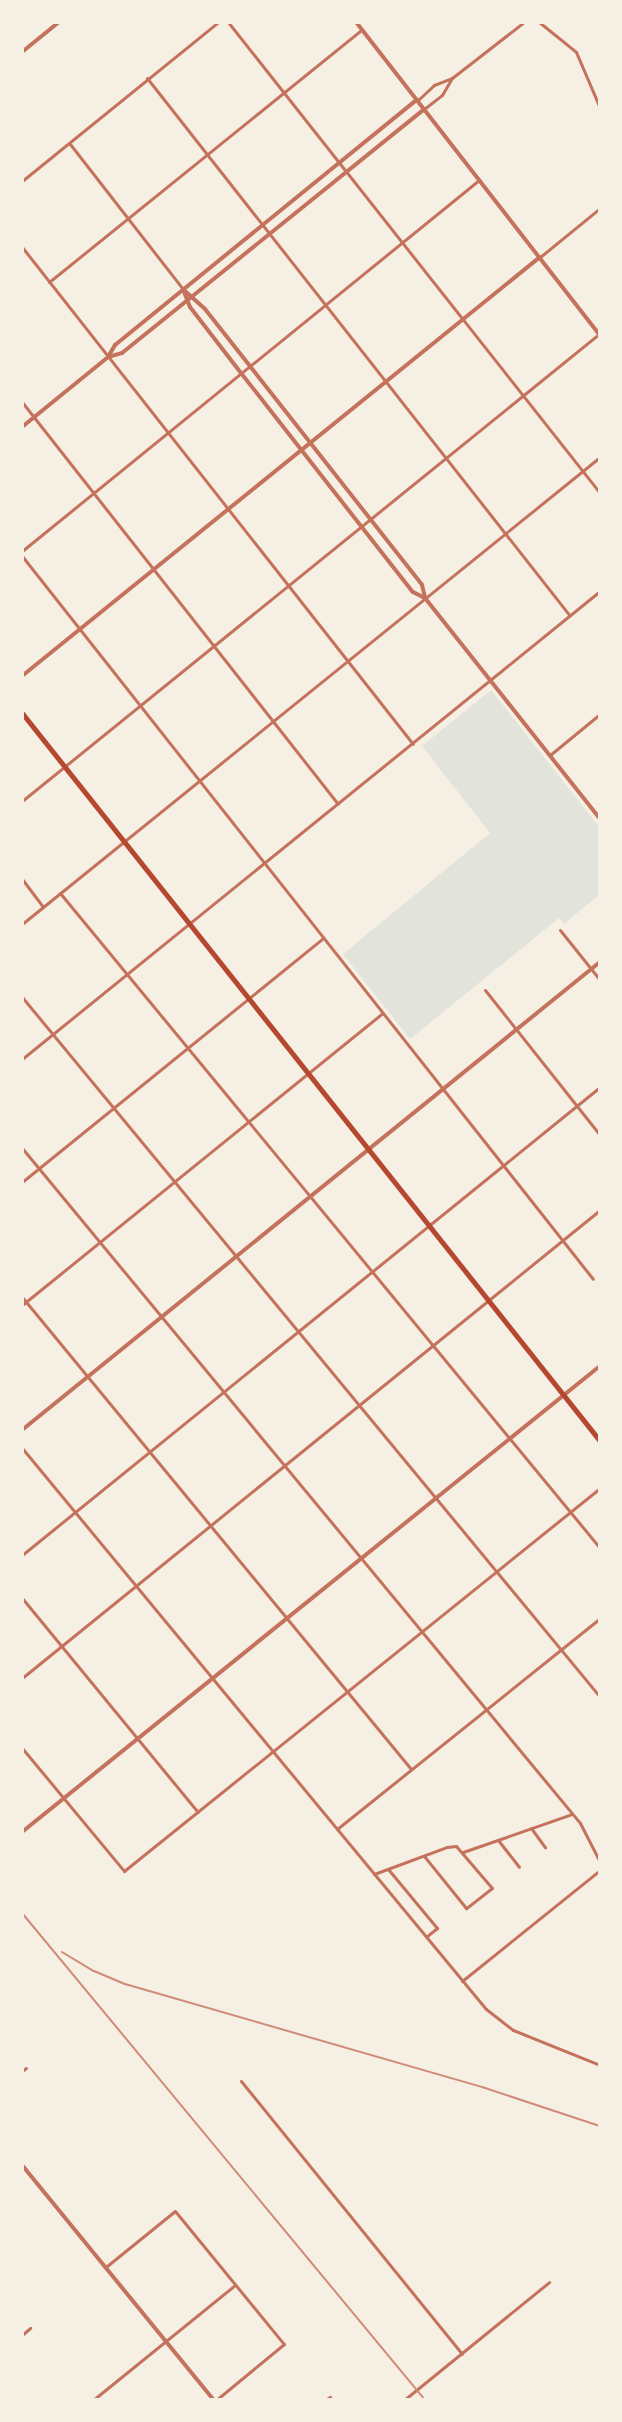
<!DOCTYPE html>
<html>
<head>
<meta charset="utf-8">
<style>
	body { margin:0 }
	#map { position:relative; width:622px; height:2422px; overflow:hidden; background:#f6efe4; font-family:Figtree,sans-serif }
	div>[style] { position:absolute }
	.green>* { inset:0; background:#e2e4dc }
	.minor>* { height:3px; margin:-1.5px; padding:0 1.5px; transform-origin:1.5px; border-radius:1.5px; background:#c5725c }
	.tertiary>* { height:4px; margin:-2px; padding:0 2px; transform-origin:2px; border-radius:2px; background:#c5725c }
	.secondary>* { height:5px; margin:-2.5px; padding:0 2.5px; transform-origin:2.5px; border-radius:2.5px; background:#b5482f }
	.rail>* { height:2px; margin:-1px; padding:0 1px; transform-origin:1px; border-radius:1px; background:#cf8b77 }
	span { translate:-50% -50%; white-space:nowrap; text-align:center; line-height:1.15; -webkit-text-stroke:8px #f6efe4; paint-order:stroke }
	.frame { position:absolute; inset:0; border:24px solid #f6efe4; pointer-events:none }
</style>
</head>
<body>
<div id="map">
	<div class="green">
		<div style="clip-path:polygon(491px 690px,600px 828px,600px 894px,564px 924px,559px 918px,410px 1039px,343px 954px,490px 833px,422px 746px)"></div>
	</div>
	<div class="minor">
		<div style="left:228px;top:22px;width:600px;rotate:51.7deg"></div>
		<div style="left:539px;top:22px;width:48px;rotate:39deg"></div>
		<div style="left:576px;top:52px;width:61px;rotate:66.8deg"></div>
		<div style="left:147px;top:78px;width:684px;rotate:51.82deg"></div>
		<div style="left:418px;top:100px;width:22px;rotate:-43deg"></div>
		<div style="left:434px;top:85px;width:19px;rotate:-21deg"></div>
		<div style="left:452px;top:78px;width:91px;rotate:-37.9deg"></div>
		<div style="left:424px;top:109px;width:23px;rotate:-38deg"></div>
		<div style="left:442px;top:95px;width:20px;rotate:-60deg"></div>
		<div style="left:70px;top:144px;width:184px;rotate:52.1deg"></div>
		<div style="left:22px;top:181px;width:252px;rotate:-39deg"></div>
		<div style="left:22px;top:247px;width:632px;rotate:51.81deg"></div>
		<div style="left:540px;top:257px;width:77px;rotate:-39.2deg"></div>
		<div style="left:49px;top:282px;width:401px;rotate:-38.9deg"></div>
		<div style="left:22px;top:402px;width:511px;rotate:51.83deg"></div>
		<div style="left:22px;top:551px;width:589px;rotate:-39.07deg"></div>
		<div style="left:22px;top:556px;width:921px;rotate:51.7deg"></div>
		<div style="left:550px;top:755px;width:65px;rotate:-39.4deg"></div>
		<div style="left:22px;top:801px;width:742px;rotate:-38.99deg"></div>
		<div style="left:22px;top:879px;width:35px;rotate:53deg"></div>
		<div style="left:60px;top:893px;width:849px;rotate:50.5deg"></div>
		<div style="left:22px;top:924px;width:743px;rotate:-38.94deg"></div>
		<div style="left:560px;top:930px;width:64px;rotate:51.3deg"></div>
		<div style="left:485px;top:990px;width:185px;rotate:51.6deg"></div>
		<div style="left:22px;top:997px;width:908px;rotate:50.45deg"></div>
		<div style="left:22px;top:1059px;width:744px;rotate:-39deg"></div>
		<div style="left:22px;top:1148px;width:876px;rotate:50.42deg"></div>
		<div style="left:580px;top:1823px;width:44px;rotate:62.9deg"></div>
		<div style="left:22px;top:1182px;width:387px;rotate:-39deg"></div>
		<div style="left:22px;top:1297px;width:612px;rotate:50.51deg"></div>
		<div style="left:22px;top:1305px;width:464px;rotate:-39deg"></div>
		<div style="left:22px;top:1448px;width:728px;rotate:50.41deg"></div>
		<div style="left:486px;top:2009px;width:34px;rotate:38deg"></div>
		<div style="left:513px;top:2030px;width:94px;rotate:21.9deg"></div>
		<div style="left:22px;top:1555px;width:744px;rotate:-39deg"></div>
		<div style="left:22px;top:1598px;width:277px;rotate:50.6deg"></div>
		<div style="left:22px;top:1678px;width:744px;rotate:-39deg"></div>
		<div style="left:22px;top:1748px;width:160px;rotate:50.3deg"></div>
		<div style="left:124px;top:1871px;width:611px;rotate:-38.82deg"></div>
		<div style="left:531px;top:1828px;width:24px;rotate:54deg"></div>
		<div style="left:337px;top:1829px;width:337px;rotate:-38.7deg"></div>
		<div style="left:498px;top:1840px;width:34px;rotate:52deg"></div>
		<div style="left:463px;top:1852px;width:115px;rotate:-19.2deg"></div>
		<div style="left:388px;top:1869px;width:77px;rotate:50.3deg"></div>
		<div style="left:437px;top:1928px;width:14px;rotate:141deg"></div>
		<div style="left:374px;top:1874px;width:78px;rotate:-20.3deg"></div>
		<div style="left:447px;top:1847px;width:9px;rotate:-6deg"></div>
		<div style="left:456px;top:1846px;width:55px;rotate:49.4deg"></div>
		<div style="left:492px;top:1888px;width:33px;rotate:142deg"></div>
		<div style="left:466px;top:1908px;width:67px;rotate:-128.9deg"></div>
		<div style="left:462px;top:1981px;width:177px;rotate:-38.8deg"></div>
		<div style="left:22px;top:2071px;width:5px;rotate:-37deg"></div>
		<div style="left:241px;top:2081px;width:351px;rotate:51deg"></div>
		<div style="left:107px;top:2266px;width:87px;rotate:-39deg"></div>
		<div style="left:175px;top:2211px;width:172px;rotate:50.7deg"></div>
		<div style="left:284px;top:2344px;width:88px;rotate:140.5deg"></div>
		<div style="left:22px;top:2335px;width:11px;rotate:-41deg"></div>
		<div style="left:93px;top:2400px;width:183px;rotate:-39deg"></div>
		<div style="left:325px;top:2400px;width:6px;rotate:-31deg"></div>
		<div style="left:404px;top:2400px;width:187px;rotate:-39.1deg"></div>
	</div>
	<div class="tertiary">
		<div style="left:356px;top:22px;width:397px;rotate:52.1deg"></div>
		<div style="left:22px;top:52px;width:48px;rotate:-39deg"></div>
		<div style="left:183px;top:289px;width:19px;rotate:69deg"></div>
		<div style="left:190px;top:307px;width:83px;rotate:52.3deg"></div>
		<div style="left:241px;top:373px;width:278px;rotate:51.9deg"></div>
		<div style="left:413px;top:592px;width:13px;rotate:27deg"></div>
		<div style="left:425px;top:598px;width:282px;rotate:51.6deg"></div>
		<div style="left:185px;top:291px;width:27px;rotate:42deg"></div>
		<div style="left:205px;top:309px;width:351px;rotate:51.8deg"></div>
		<div style="left:422px;top:585px;width:12px;rotate:76deg"></div>
		<div style="left:108px;top:357px;width:14px;rotate:-60deg"></div>
		<div style="left:115px;top:345px;width:389px;rotate:-39.1deg"></div>
		<div style="left:22px;top:427px;width:111px;rotate:-39.1deg"></div>
		<div style="left:108px;top:357px;width:15px;rotate:-16deg"></div>
		<div style="left:122px;top:353px;width:388px;rotate:-38.9deg"></div>
		<div style="left:22px;top:676px;width:666px;rotate:-38.97deg"></div>
		<div style="left:22px;top:1430px;width:744px;rotate:-39deg"></div>
		<div style="left:22px;top:1832px;width:742px;rotate:-38.88deg"></div>
		<div style="left:22px;top:2165px;width:303px;rotate:50.8deg"></div>
	</div>
	<div class="secondary">
		<div style="left:22px;top:713px;width:930px;rotate:51.55deg"></div>
	</div>
	<div class="rail">
		<div style="left:22px;top:1913px;width:632px;rotate:50.39deg"></div>
		<div style="left:62px;top:1952px;width:37px;rotate:31deg"></div>
		<div style="left:94px;top:1971px;width:34px;rotate:23deg"></div>
		<div style="left:125px;top:1984px;width:372px;rotate:16.1deg"></div>
		<div style="left:482px;top:2087px;width:124px;rotate:18.3deg"></div>
	</div>
	<div class="frame"></div>
</div>
</body>
</html>
